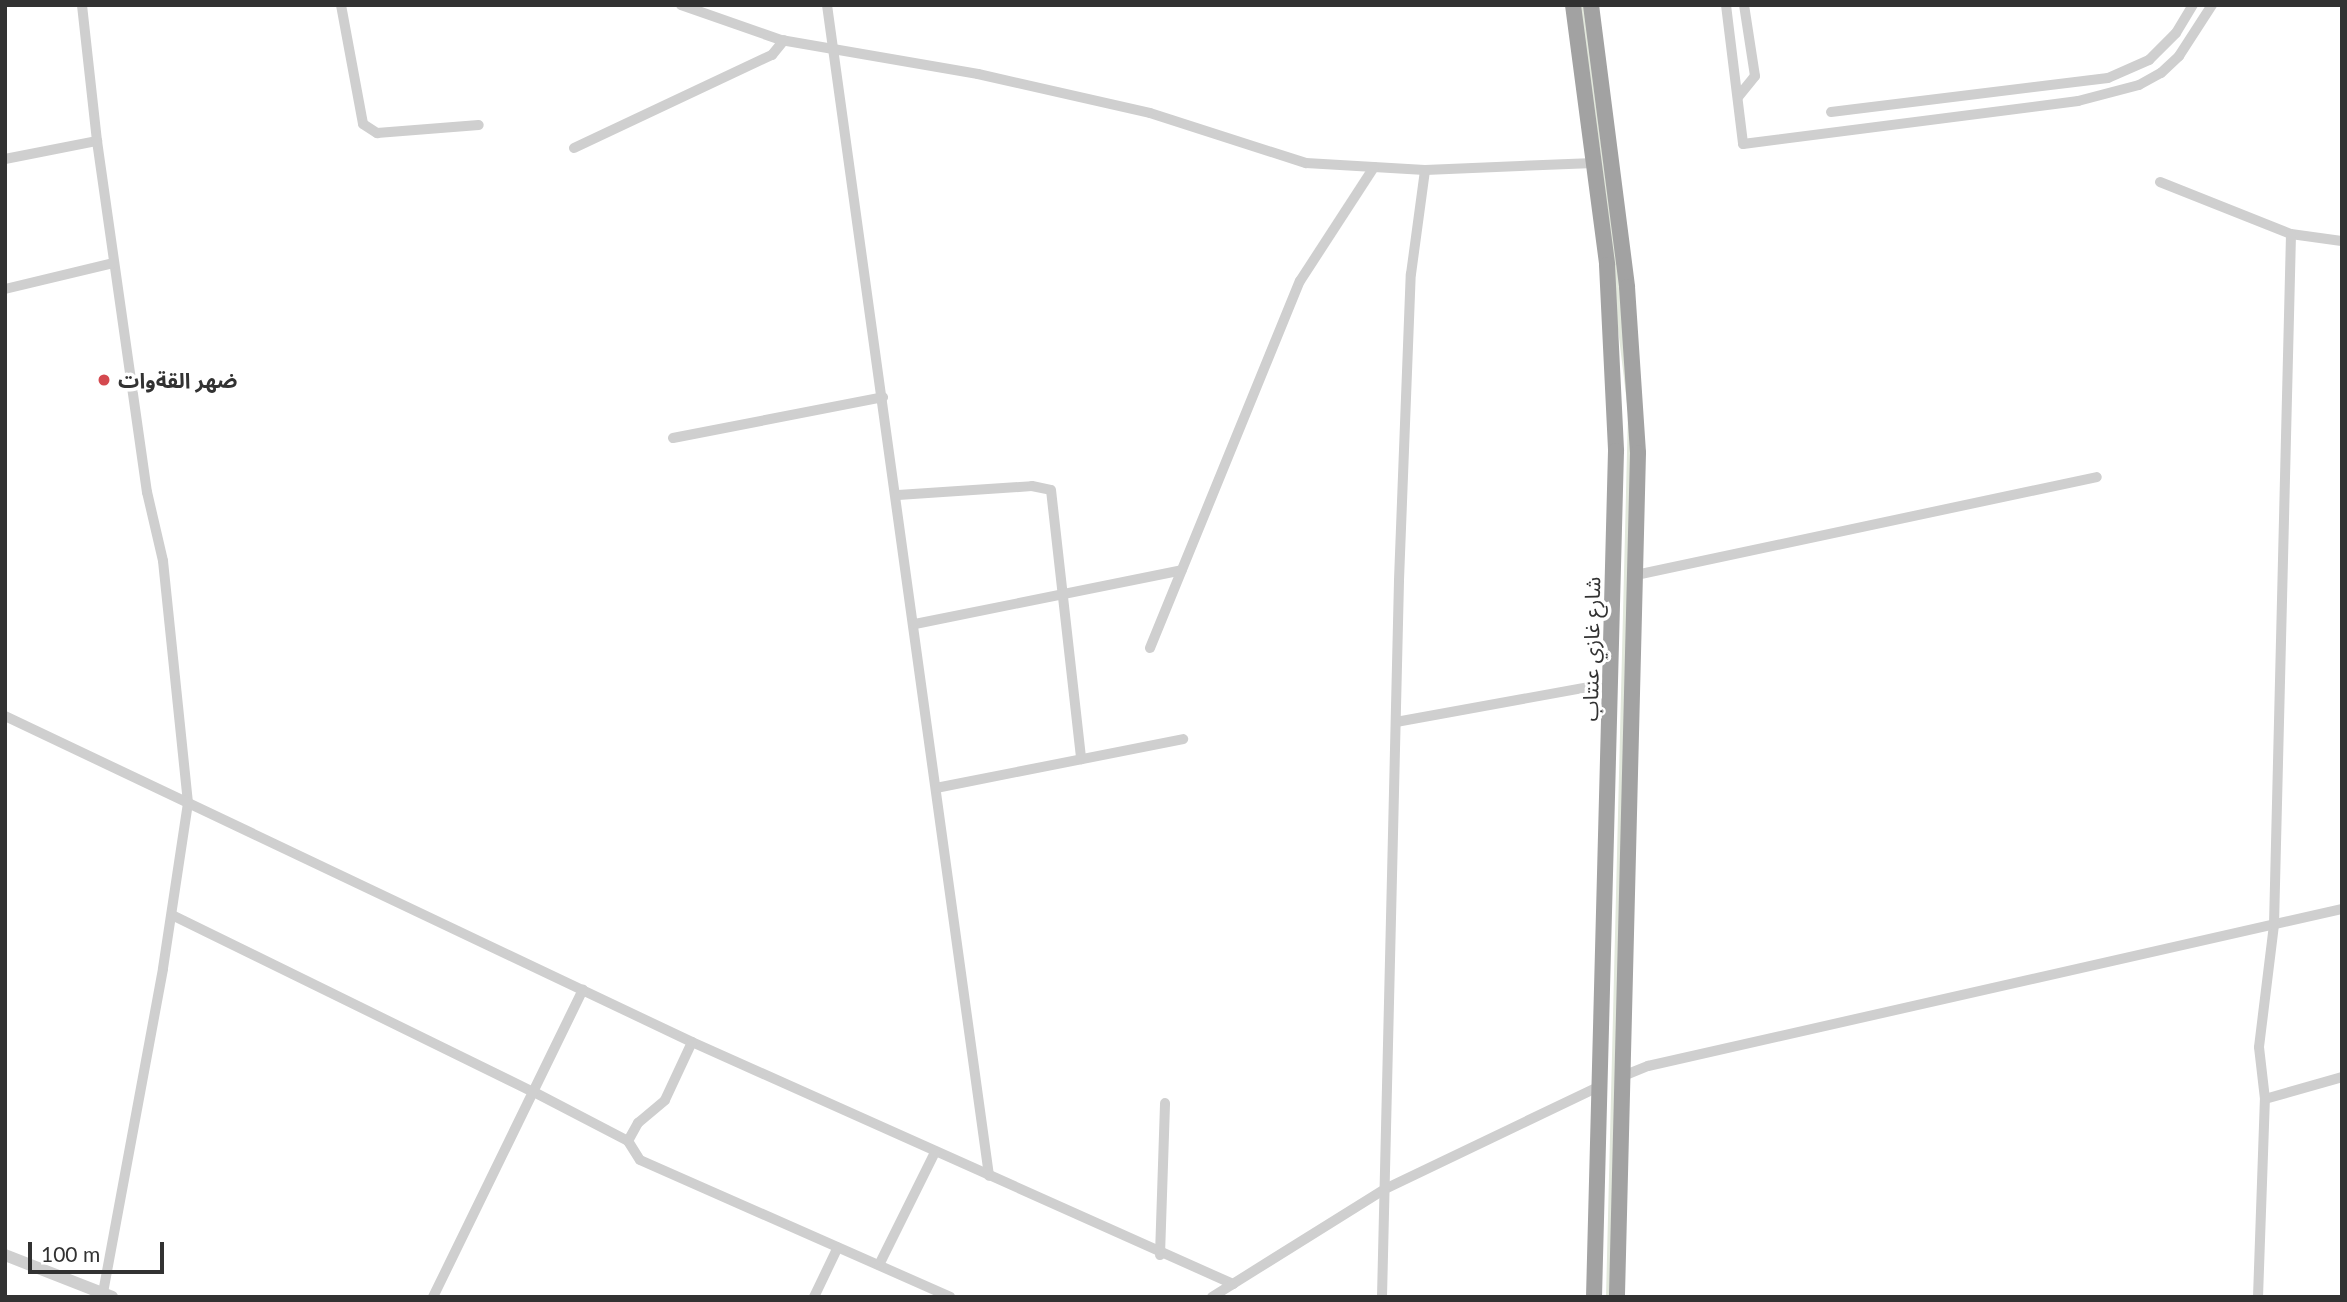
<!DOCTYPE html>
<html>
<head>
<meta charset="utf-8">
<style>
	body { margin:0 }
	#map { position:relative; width:2347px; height:1302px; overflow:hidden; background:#fff; font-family:Lato,"Noto Sans Arabic",sans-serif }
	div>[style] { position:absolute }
	.green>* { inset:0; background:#e2e8dc }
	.minor>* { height:10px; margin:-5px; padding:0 5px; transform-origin:5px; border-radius:5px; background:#cfcfcf }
	.tertiary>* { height:12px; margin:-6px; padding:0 6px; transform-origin:6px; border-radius:6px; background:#cfcfcf }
	.trunk>* { height:16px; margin:-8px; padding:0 8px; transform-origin:8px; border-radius:8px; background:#a2a2a2 }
	.dots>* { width:19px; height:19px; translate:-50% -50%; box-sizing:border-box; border:4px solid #fff; border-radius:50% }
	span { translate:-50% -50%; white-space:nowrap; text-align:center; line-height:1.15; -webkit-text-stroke:7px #fff; paint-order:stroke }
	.poi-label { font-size:21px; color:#323232; font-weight:700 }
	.left { translate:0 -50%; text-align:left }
	.street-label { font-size:21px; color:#323232 }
	.frame { position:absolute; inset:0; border:7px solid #323232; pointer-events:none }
	.scale { position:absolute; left:28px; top:1242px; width:136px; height:32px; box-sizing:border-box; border:4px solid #323232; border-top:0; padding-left:9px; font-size:21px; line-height:24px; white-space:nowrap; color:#323232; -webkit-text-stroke:5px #fff; paint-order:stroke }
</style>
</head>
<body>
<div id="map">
	<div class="green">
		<div style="clip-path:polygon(1579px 5px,1584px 5px,1621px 284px,1632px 416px,1611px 1297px,1606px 1297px,1628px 412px)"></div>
	</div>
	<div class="minor">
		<div style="left:341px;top:5px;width:121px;rotate:79.5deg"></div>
		<div style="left:363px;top:124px;width:17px;rotate:33deg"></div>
		<div style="left:377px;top:133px;width:102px;rotate:-4.5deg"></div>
		<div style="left:681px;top:5px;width:106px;rotate:19.3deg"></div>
		<div style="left:781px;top:40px;width:200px;rotate:9.8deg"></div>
		<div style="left:978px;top:74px;width:176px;rotate:12.8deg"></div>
		<div style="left:1150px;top:113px;width:164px;rotate:17.8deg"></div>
		<div style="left:1306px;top:163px;width:119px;rotate:3.4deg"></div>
		<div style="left:1425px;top:170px;width:169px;rotate:-2.4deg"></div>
		<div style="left:827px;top:5px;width:1182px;rotate:82.12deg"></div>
		<div style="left:1726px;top:5px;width:140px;rotate:83deg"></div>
		<div style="left:1743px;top:144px;width:338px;rotate:-7.3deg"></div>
		<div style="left:2078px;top:101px;width:63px;rotate:-14.7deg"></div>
		<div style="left:2139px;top:85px;width:25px;rotate:-29deg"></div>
		<div style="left:2161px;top:73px;width:25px;rotate:-43deg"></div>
		<div style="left:2179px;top:56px;width:61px;rotate:-57.1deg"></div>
		<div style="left:1738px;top:97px;width:27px;rotate:-51deg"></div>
		<div style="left:1755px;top:76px;width:72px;rotate:-98.8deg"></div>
		<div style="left:1831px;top:112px;width:279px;rotate:-7deg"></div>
		<div style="left:2108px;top:78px;width:45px;rotate:-23.7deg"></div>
		<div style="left:2149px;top:60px;width:38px;rotate:-45deg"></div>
		<div style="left:2176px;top:33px;width:33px;rotate:-59deg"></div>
		<div style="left:97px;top:141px;width:355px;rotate:81.9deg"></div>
		<div style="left:147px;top:492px;width:71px;rotate:76.9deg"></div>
		<div style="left:163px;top:561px;width:243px;rotate:84.1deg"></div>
		<div style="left:188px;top:803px;width:168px;rotate:98.6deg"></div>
		<div style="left:163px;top:969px;width:334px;rotate:100.5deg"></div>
		<div style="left:574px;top:148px;width:219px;rotate:-25.2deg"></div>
		<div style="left:772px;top:55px;width:19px;rotate:-51deg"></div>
		<div style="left:5px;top:159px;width:94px;rotate:-11.1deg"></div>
		<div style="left:97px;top:141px;width:137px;rotate:-96.3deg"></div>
		<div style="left:2160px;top:182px;width:141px;rotate:21.7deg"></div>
		<div style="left:2291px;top:234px;width:51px;rotate:7.8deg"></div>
		<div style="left:5px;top:289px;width:111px;rotate:-13.5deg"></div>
		<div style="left:673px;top:438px;width:214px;rotate:-11deg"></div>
		<div style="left:898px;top:495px;width:134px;rotate:-3.8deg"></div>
		<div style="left:1032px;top:486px;width:19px;rotate:12deg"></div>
		<div style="left:1051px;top:490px;width:271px;rotate:83.6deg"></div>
		<div style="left:1636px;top:575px;width:471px;rotate:-12deg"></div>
		<div style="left:915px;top:624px;width:272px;rotate:-11.4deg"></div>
		<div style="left:1150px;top:648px;width:396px;rotate:-67.8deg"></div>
		<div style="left:1300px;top:281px;width:136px;rotate:-57deg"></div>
		<div style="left:5px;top:716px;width:760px;rotate:25.39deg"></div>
		<div style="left:692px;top:1042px;width:593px;rotate:24.1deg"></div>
		<div style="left:1396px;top:722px;width:219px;rotate:-10.3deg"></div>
		<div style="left:936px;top:788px;width:252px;rotate:-11.2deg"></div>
		<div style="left:172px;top:915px;width:401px;rotate:26.1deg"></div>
		<div style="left:532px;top:1091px;width:108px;rotate:27.5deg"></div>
		<div style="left:628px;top:1141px;width:22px;rotate:58deg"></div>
		<div style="left:640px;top:1160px;width:339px;rotate:23.8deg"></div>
		<div style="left:1623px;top:1076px;width:27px;rotate:-22deg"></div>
		<div style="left:1648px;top:1066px;width:712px;rotate:-12.75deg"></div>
		<div style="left:2265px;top:1099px;width:80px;rotate:-15.9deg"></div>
		<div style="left:628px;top:1141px;width:21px;rotate:-61deg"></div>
		<div style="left:638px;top:1123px;width:35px;rotate:-40deg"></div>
		<div style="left:665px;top:1100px;width:64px;rotate:-65deg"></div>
		<div style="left:1160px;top:1255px;width:152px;rotate:-88.1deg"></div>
		<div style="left:879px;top:1265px;width:126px;rotate:-63.6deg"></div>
		<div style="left:433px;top:1297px;width:342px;rotate:-64deg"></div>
		<div style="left:814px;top:1297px;width:55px;rotate:-64.4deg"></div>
		<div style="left:1212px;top:1297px;width:204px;rotate:-32deg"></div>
		<div style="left:1385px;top:1189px;width:238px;rotate:-25.6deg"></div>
		<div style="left:1382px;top:1297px;width:717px;rotate:-88.64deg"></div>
		<div style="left:1399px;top:580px;width:306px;rotate:-87.8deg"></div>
		<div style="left:1411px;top:274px;width:105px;rotate:-82.3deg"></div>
		<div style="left:2258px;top:1297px;width:198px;rotate:-88deg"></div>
		<div style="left:2265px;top:1099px;width:52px;rotate:-96.6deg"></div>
		<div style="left:2259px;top:1047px;width:123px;rotate:-83deg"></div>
		<div style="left:2274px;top:925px;width:691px;rotate:-88.59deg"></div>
	</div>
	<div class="tertiary">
		<div style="left:5px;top:1255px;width:115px;rotate:21.4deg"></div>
	</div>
	<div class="trunk">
		<div style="left:1573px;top:5px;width:262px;rotate:82.5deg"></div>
		<div style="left:1607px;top:265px;width:186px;rotate:87.2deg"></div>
		<div style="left:1616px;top:451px;width:846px;rotate:91.49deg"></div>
		<div style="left:1591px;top:5px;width:284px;rotate:82.7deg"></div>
		<div style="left:1627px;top:287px;width:166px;rotate:86.2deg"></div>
		<div style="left:1638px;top:453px;width:844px;rotate:91.43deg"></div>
	</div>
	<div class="dots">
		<div style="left:104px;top:380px;background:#d4494f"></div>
	</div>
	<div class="poi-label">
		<span class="left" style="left:118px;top:380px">ضهر القةوات</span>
	</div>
	<div class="street-label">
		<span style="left:1591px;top:649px;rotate:-89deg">شارع غازي عنتاب</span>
	</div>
	<div class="frame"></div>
	<div class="scale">100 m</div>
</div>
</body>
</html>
